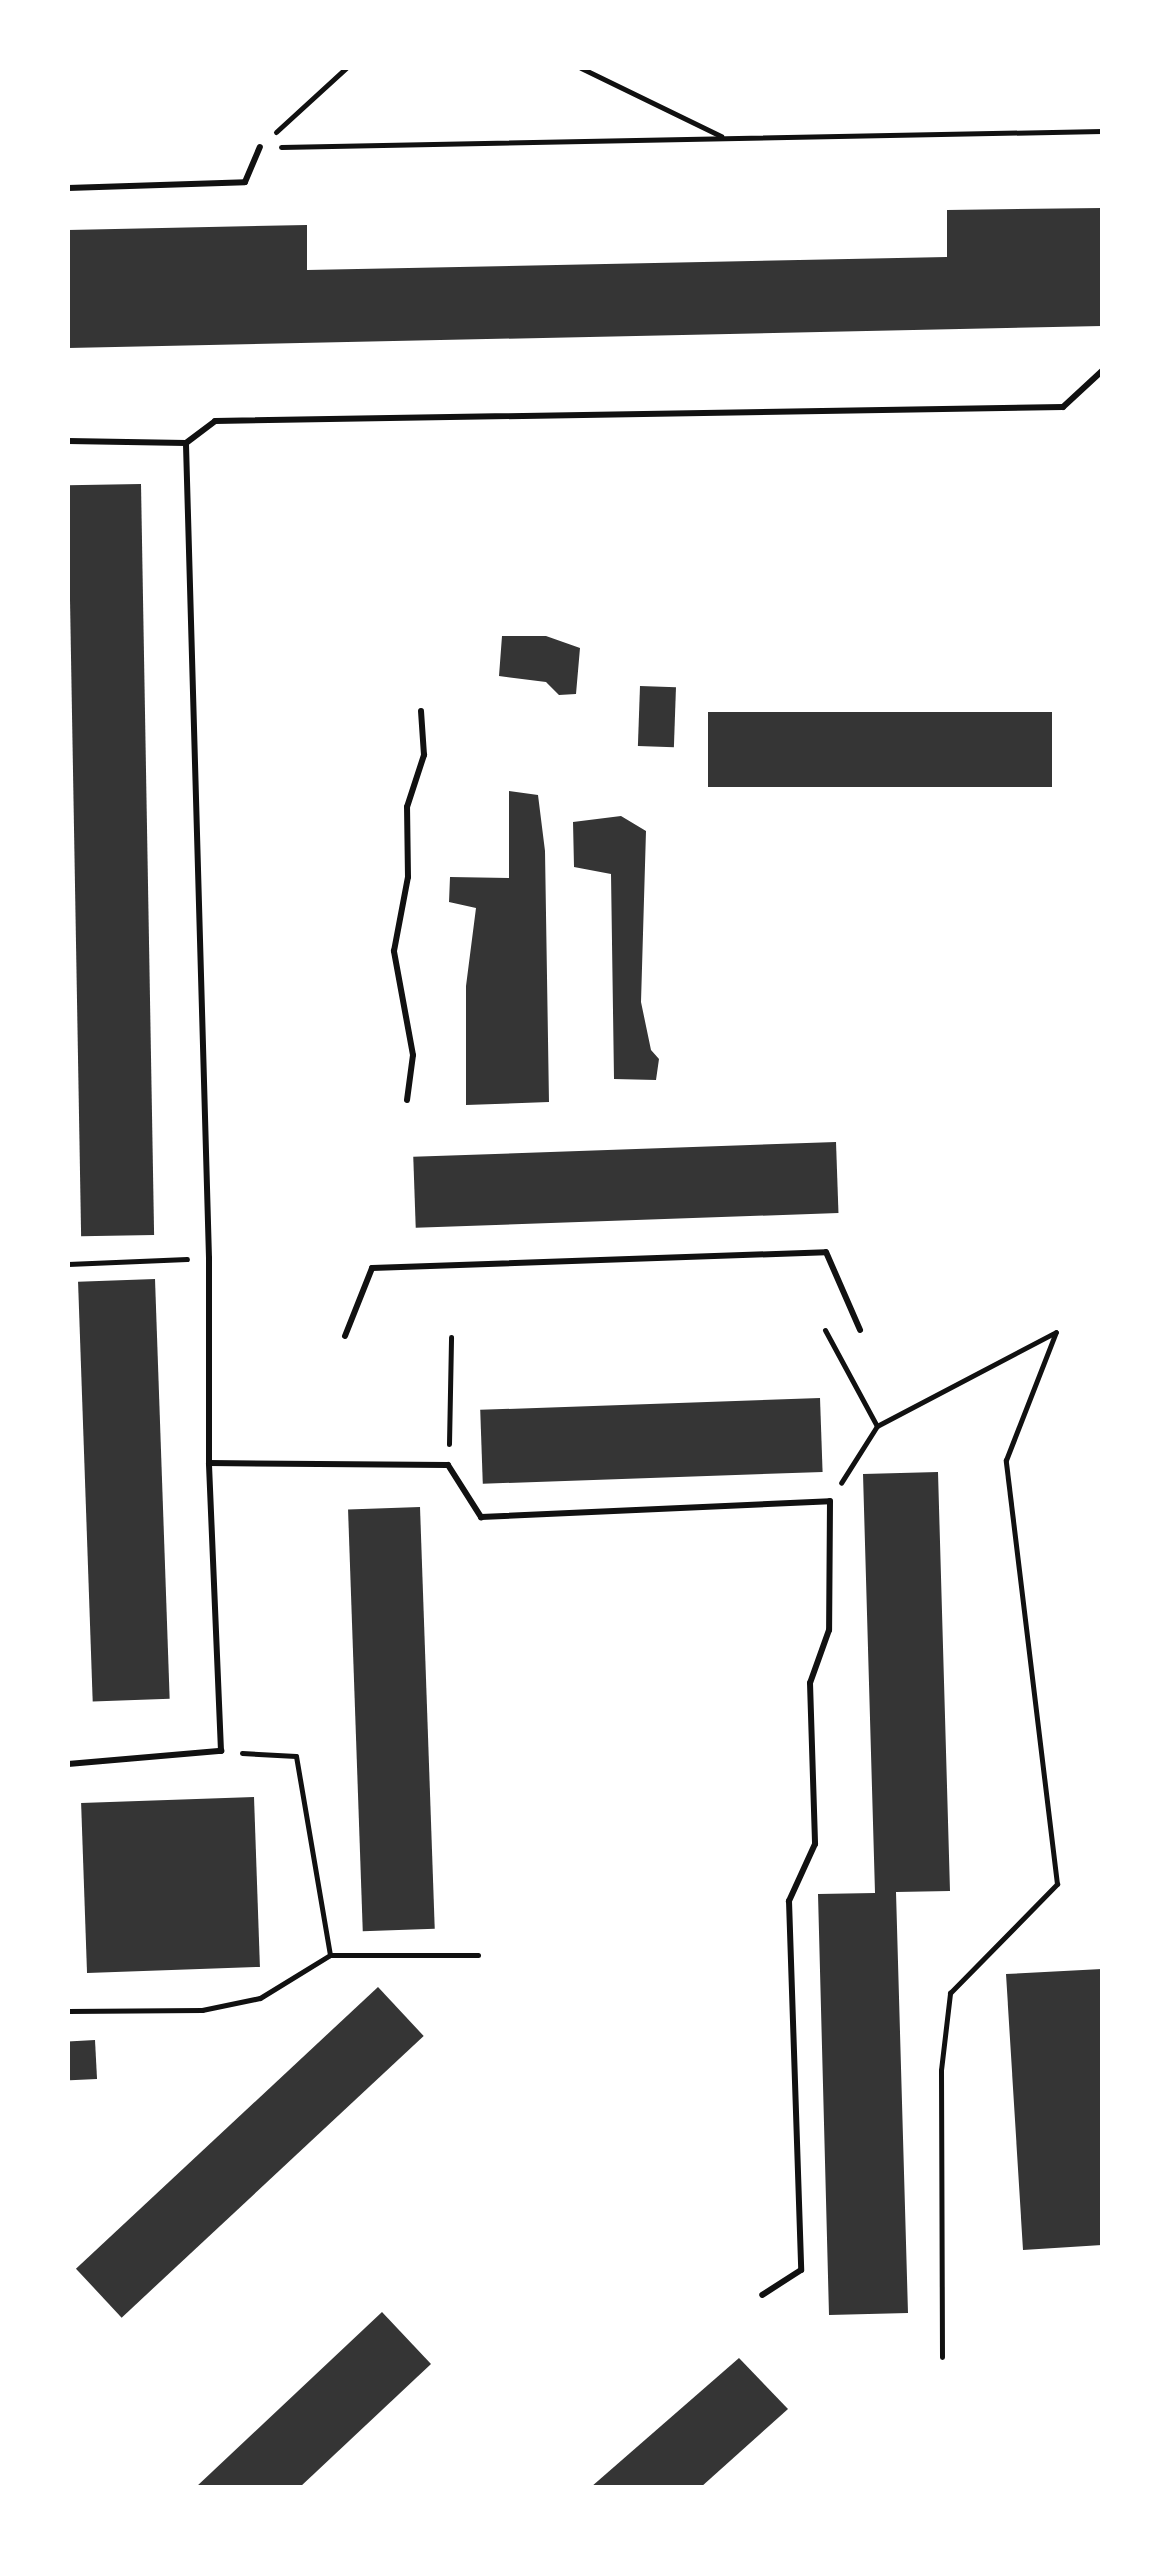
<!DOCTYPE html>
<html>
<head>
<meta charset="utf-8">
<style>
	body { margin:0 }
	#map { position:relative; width:1170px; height:2555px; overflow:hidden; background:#fff; font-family:"DejaVu Sans",sans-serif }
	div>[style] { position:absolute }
	.building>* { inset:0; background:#353535; transform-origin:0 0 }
	.path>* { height:5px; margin:-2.5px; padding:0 2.5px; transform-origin:2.5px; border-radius:2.5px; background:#111 }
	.service>* { height:6px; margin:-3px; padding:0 3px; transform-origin:3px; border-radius:3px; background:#111 }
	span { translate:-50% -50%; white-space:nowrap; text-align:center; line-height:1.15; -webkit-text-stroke:8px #fff; paint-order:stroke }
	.frame { position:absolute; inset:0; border:70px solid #fff; pointer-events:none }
</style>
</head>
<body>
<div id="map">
	<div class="building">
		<div style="clip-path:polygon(1102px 208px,1102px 326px,68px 348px,68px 230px,307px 225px,307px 270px,947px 257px,947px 210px)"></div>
		<div style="left:141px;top:484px;width:751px;height:73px;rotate:89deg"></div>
		<div style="clip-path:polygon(502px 636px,546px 636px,580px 648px,576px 694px,559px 695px,546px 682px,499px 676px)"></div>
		<div style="left:640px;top:686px;width:36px;height:60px;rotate:2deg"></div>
		<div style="left:708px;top:712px;width:344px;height:75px"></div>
		<div style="clip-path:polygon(509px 791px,538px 795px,545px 851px,549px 1102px,466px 1105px,466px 986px,476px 908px,449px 902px,450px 877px,509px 878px)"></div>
		<div style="clip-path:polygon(621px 816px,646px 831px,641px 1002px,651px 1050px,659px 1059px,656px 1080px,614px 1079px,611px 874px,574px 867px,573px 822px)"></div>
		<div style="left:836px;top:1142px;width:71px;height:423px;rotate:88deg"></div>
		<div style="left:155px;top:1279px;width:420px;height:77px;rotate:88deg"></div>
		<div style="left:820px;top:1398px;width:74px;height:340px;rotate:88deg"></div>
		<div style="clip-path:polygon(938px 1472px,950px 1891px,896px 1892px,908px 2313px,829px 2315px,818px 1894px,875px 1893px,863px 1474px)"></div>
		<div style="left:420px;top:1507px;width:422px;height:72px;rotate:88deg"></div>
		<div style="left:254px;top:1797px;width:170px;height:173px;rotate:88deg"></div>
		<div style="clip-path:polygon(1102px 1969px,1102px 2245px,1023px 2250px,1006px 1974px)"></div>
		<div style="left:378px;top:1987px;width:67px;height:413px;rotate:47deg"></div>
		<div style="left:95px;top:2040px;width:39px;height:27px;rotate:87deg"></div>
		<div style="clip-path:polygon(382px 2312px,431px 2364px,300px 2487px,196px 2487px)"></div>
		<div style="clip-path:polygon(739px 2358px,788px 2409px,701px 2487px,591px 2487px)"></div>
	</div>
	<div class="path">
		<div style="left:581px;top:68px;width:156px;rotate:25.9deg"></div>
		<div style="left:276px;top:132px;width:95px;rotate:-42.4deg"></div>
		<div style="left:281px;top:147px;width:821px;rotate:-1.12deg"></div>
		<div style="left:68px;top:1264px;width:119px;rotate:-2.4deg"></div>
		<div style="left:825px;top:1330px;width:109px;rotate:61.6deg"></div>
		<div style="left:877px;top:1426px;width:67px;rotate:122.3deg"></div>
		<div style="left:877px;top:1426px;width:202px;rotate:-27.7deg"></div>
		<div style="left:449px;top:1444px;width:107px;rotate:-88.9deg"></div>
		<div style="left:242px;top:1753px;width:54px;rotate:3.2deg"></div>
		<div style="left:296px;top:1756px;width:202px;rotate:80.3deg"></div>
		<div style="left:330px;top:1955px;width:148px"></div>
		<div style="left:68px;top:2011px;width:134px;rotate:-0.4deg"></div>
		<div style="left:202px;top:2010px;width:59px;rotate:-11.7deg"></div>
		<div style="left:260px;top:1998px;width:82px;rotate:-31.6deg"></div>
		<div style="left:942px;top:2357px;width:287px;rotate:-90.2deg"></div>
		<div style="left:941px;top:2070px;width:78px;rotate:-83.3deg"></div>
		<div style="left:950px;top:1993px;width:153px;rotate:-45.5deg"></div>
		<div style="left:1057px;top:1884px;width:427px;rotate:-96.9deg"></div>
		<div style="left:1006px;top:1460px;width:137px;rotate:-68.7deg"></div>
	</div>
	<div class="service">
		<div style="left:68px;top:188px;width:177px;rotate:-1.9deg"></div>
		<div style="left:245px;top:182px;width:38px;rotate:-67deg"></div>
		<div style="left:68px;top:441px;width:118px;rotate:1deg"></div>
		<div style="left:186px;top:443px;width:36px;rotate:-37deg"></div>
		<div style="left:215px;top:421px;width:848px;rotate:-0.95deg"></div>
		<div style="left:1063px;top:407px;width:53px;rotate:-42.7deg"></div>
		<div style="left:407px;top:1100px;width:45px;rotate:-82.4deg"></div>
		<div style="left:413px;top:1055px;width:106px;rotate:-100.4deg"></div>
		<div style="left:394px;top:951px;width:75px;rotate:-79.3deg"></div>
		<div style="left:408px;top:877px;width:70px;rotate:-90.8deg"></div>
		<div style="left:407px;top:807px;width:55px;rotate:-71.9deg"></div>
		<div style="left:424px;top:755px;width:44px;rotate:-93.9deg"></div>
		<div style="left:345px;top:1336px;width:73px;rotate:-68.3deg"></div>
		<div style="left:372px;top:1268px;width:454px;rotate:-2deg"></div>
		<div style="left:826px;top:1252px;width:85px;rotate:66.4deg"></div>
		<div style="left:209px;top:1463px;width:239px;rotate:0.5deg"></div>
		<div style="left:448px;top:1465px;width:62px;rotate:57.6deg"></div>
		<div style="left:481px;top:1517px;width:349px;rotate:-2.6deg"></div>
		<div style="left:830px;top:1501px;width:129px;rotate:90.4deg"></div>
		<div style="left:829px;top:1630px;width:56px;rotate:109.7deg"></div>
		<div style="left:810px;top:1683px;width:161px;rotate:88.2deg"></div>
		<div style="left:815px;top:1844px;width:63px;rotate:114.5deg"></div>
		<div style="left:789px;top:1901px;width:369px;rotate:88.1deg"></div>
		<div style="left:801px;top:2270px;width:46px;rotate:147.3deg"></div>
		<div style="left:68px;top:1764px;width:154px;rotate:-4.9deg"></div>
		<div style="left:221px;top:1751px;width:288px;rotate:-92.4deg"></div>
		<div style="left:209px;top:1463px;width:205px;rotate:-90deg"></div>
		<div style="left:209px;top:1258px;width:815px;rotate:-91.62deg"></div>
	</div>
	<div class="frame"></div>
</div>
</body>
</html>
